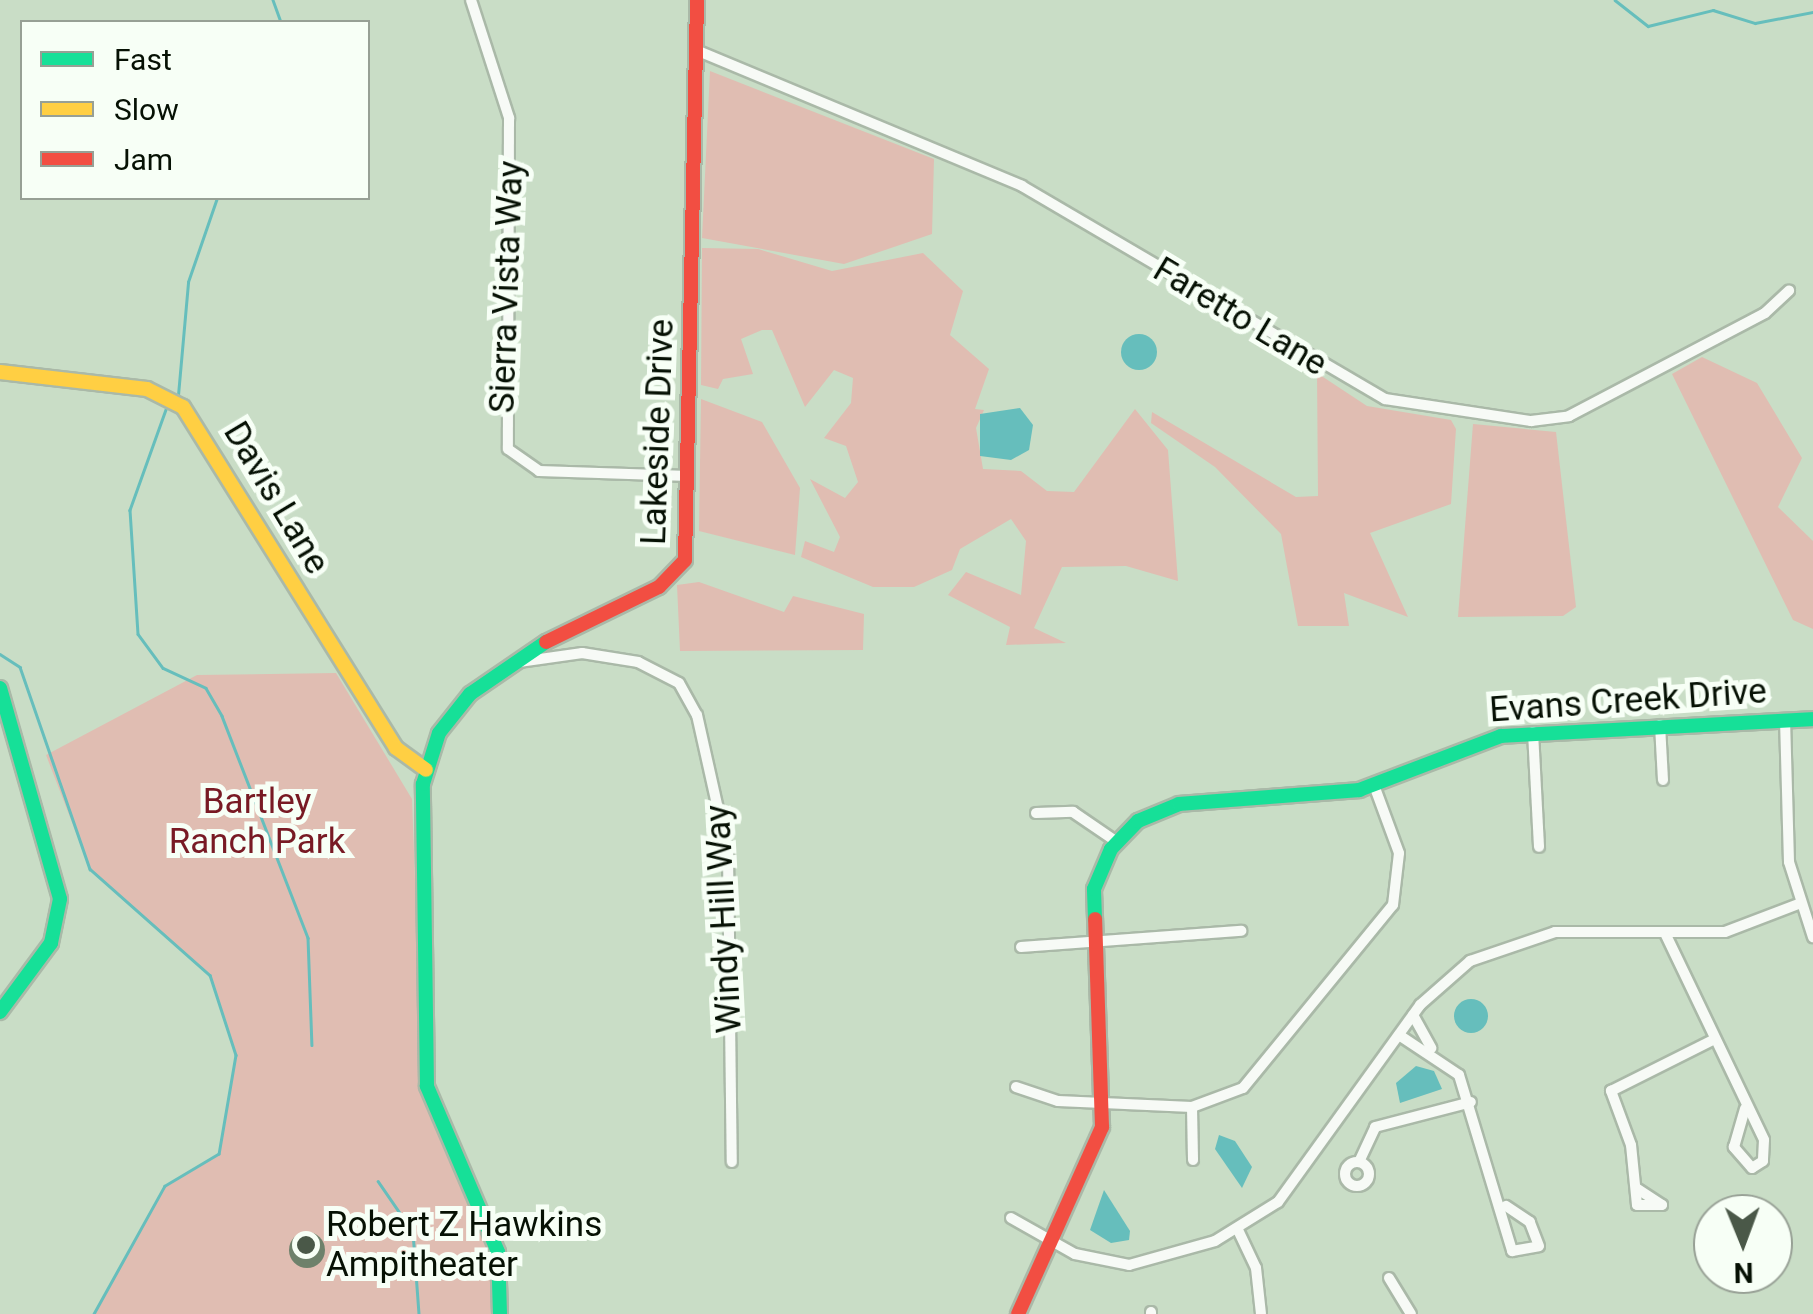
<!DOCTYPE html>
<html>
<head>
<meta charset="utf-8">
<style>
	body { margin:0 }
	#map { position:relative; width:1813px; height:1314px; overflow:hidden; background:#c9ddc6; font-family:Roboto,sans-serif }
	div>[style] { position:absolute }
	.green>* { inset:0; background:#e0bdb2 }
	.water>* { inset:0; background:#66bebc }
	.round { border-radius:50% }
	.stream>* { height:2.5px; margin:-1.25px; padding:0 1.25px; transform-origin:1.25px; border-radius:1.25px; background:#66bebc }
	.building>* { inset:0; background:#6e816b }
	.roads { filter:drop-shadow(2px 0 #aab9a8) drop-shadow(-2px 0 #aab9a8) drop-shadow(0 2px #aab9a8) drop-shadow(0 -2px #aab9a8) }
	.street>* { height:10px; margin:-5px; padding:0 5px; transform-origin:5px; border-radius:5px; background:#f7faf6 }
	.street>.ring { margin:-5px; padding:0; box-sizing:content-box; background:none; border:10px solid #f7faf6; border-radius:50% }
	.fast>* { height:14px; margin:-7px; padding:0 7px; transform-origin:7px; border-radius:7px; background:#16e098 }
	.slow>* { height:14px; margin:-7px; padding:0 7px; transform-origin:7px; border-radius:7px; background:#ffcf43 }
	.jam>* { height:14px; margin:-7px; padding:0 7px; transform-origin:7px; border-radius:7px; background:#f24e42 }
	.dots>* { width:28px; height:28px; translate:-50% -50%; box-sizing:border-box; border:5px solid #f7fff6; border-radius:50% }
	span { translate:-50% -50%; white-space:nowrap; text-align:center; line-height:1.15; -webkit-text-stroke:10px #f7fff6; paint-order:stroke }
	.street-label { font-size:35px; color:#061104 }
	.park-label { font-size:35px; color:#781a24 }
	.poi-label { font-size:35px; color:#061104 }
	.left { translate:0 -50%; text-align:left }
	.legend { position:absolute; left:20px; top:20px; width:350px; height:180px; box-sizing:border-box; background:#f7fff6; border:2px solid #97a095; margin:0; padding:12px 18px; list-style:none; font-size:30px; color:#061104 }
	.legend li { display:flex; align-items:center; gap:20px; height:50px }
	.legend b { width:50px; border:2px solid #97a095 }
	.north { position:absolute; left:1693px; top:1194px; width:100px; height:100px; box-sizing:border-box; background:#f7fff6; border:2px solid #97a095; border-radius:50%; rotate:179deg; font-size:28px; font-weight:700; line-height:40px; text-align:center; color:#061104 }
	.north::after { content:''; display:block; margin:auto; width:35px; height:45px; background:#4a5848; clip-path:polygon(50% 0,100% 100%,50% 72%,0 100%) }
</style>
</head>
<body>
<div id="map">
	<div class="green">
		<div style="clip-path:polygon(710px 71px,934px 159px,932px 234px,844px 264px,702px 238px)"></div>
		<div style="clip-path:polygon(702px 248px,758px 249px,832px 271px,923px 253px,963px 291px,950px 335px,989px 369px,975px 409px,984px 410px,976px 428px,983px 469px,1021px 471px,1047px 491px,1074px 492px,1135px 409px,1168px 450px,1178px 581px,1126px 566px,1062px 567px,1034px 628px,1066px 643px,1006px 645px,1010px 627px,948px 595px,966px 572px,1021px 595px,1026px 541px,1011px 519px,960px 549px,952px 570px,914px 587px,873px 587px,801px 557px,805px 541px,834px 552px,840px 537px,810px 479px,845px 498px,858px 482px,846px 446px,824px 438px,851px 403px,853px 378px,834px 370px,805px 407px,772px 330px,762px 330px,741px 339px,753px 374px,723px 379px,718px 389px,701px 385px)"></div>
		<div style="clip-path:polygon(1702px 357px,1757px 383px,1802px 458px,1778px 507px,1813px 541px,1813px 629px,1793px 620px,1672px 374px)"></div>
		<div style="clip-path:polygon(1317px 373px,1367px 406px,1451px 420px,1456px 429px,1451px 504px,1370px 533px,1408px 617px,1344px 593px,1349px 626px,1298px 626px,1281px 534px,1215px 467px,1151px 423px,1152px 412px,1296px 497px,1318px 496px)"></div>
		<div style="clip-path:polygon(701px 399px,762px 422px,800px 488px,795px 555px,699px 531px)"></div>
		<div style="clip-path:polygon(1473px 424px,1556px 432px,1576px 607px,1563px 616px,1458px 617px)"></div>
		<div style="clip-path:polygon(699px 582px,784px 612px,793px 596px,864px 614px,863px 650px,680px 651px,677px 585px)"></div>
		<div style="clip-path:polygon(336px 673px,412px 799px,422px 1067px,495px 1247px,498px 1314px,94px 1314px,165px 1186px,219px 1154px,236px 1054px,210px 976px,90px 869px,46px 755px,197px 675px)"></div>
	</div>
	<div class="water">
		<div class="round" style="left:1121px;top:334px;width:36px;height:36px"></div>
		<div style="clip-path:polygon(1020px 408px,1033px 425px,1029px 450px,1011px 460px,980px 456px,980px 414px)"></div>
		<div class="round" style="left:1454px;top:999px;width:34px;height:34px"></div>
		<div style="clip-path:polygon(1416px 1066px,1434px 1071px,1442px 1089px,1400px 1103px,1396px 1083px)"></div>
		<div style="clip-path:polygon(1219px 1135px,1235px 1141px,1252px 1167px,1242px 1188px,1215px 1149px)"></div>
		<div style="clip-path:polygon(1104px 1190px,1130px 1231px,1129px 1240px,1111px 1243px,1090px 1230px)"></div>
	</div>
	<div class="stream">
		<div style="left:273px;top:0;width:23px;rotate:70deg"></div>
		<div style="left:1615px;top:0;width:42px;rotate:38.2deg"></div>
		<div style="left:1648px;top:26px;width:67px;rotate:-13.8deg"></div>
		<div style="left:1713px;top:10px;width:44px;rotate:17.2deg"></div>
		<div style="left:1755px;top:23px;width:59px;rotate:-10.7deg"></div>
		<div style="left:178px;top:395px;width:113px;rotate:-84.9deg"></div>
		<div style="left:188px;top:282px;width:89px;rotate:-71deg"></div>
		<div style="left:168px;top:404px;width:113px;rotate:109.7deg"></div>
		<div style="left:130px;top:510px;width:124px;rotate:86.3deg"></div>
		<div style="left:138px;top:634px;width:42px;rotate:53.7deg"></div>
		<div style="left:163px;top:668px;width:47px;rotate:24.9deg"></div>
		<div style="left:206px;top:688px;width:32px;rotate:60deg"></div>
		<div style="left:222px;top:716px;width:238px;rotate:68.8deg"></div>
		<div style="left:308px;top:938px;width:107px;rotate:87.9deg"></div>
		<div style="left:0;top:654px;width:24px;rotate:33deg"></div>
		<div style="left:20px;top:667px;width:214px;rotate:70.9deg"></div>
		<div style="left:90px;top:869px;width:160px;rotate:41.5deg"></div>
		<div style="left:210px;top:975px;width:84px;rotate:72deg"></div>
		<div style="left:236px;top:1055px;width:100px;rotate:99.7deg"></div>
		<div style="left:219px;top:1154px;width:63px;rotate:149.3deg"></div>
		<div style="left:165px;top:1186px;width:146px;rotate:119deg"></div>
		<div style="left:378px;top:1181px;width:62px;rotate:55.5deg"></div>
		<div style="left:413px;top:1232px;width:82px;rotate:85.8deg"></div>
	</div>
	<div class="building">
		<div class="round" style="left:289px;top:1232px;width:36px;height:36px"></div>
	</div>
	<div class="roads">
		<div class="street">
			<div style="left:471px;top:0;width:124px;rotate:72.1deg"></div>
			<div style="left:509px;top:118px;width:331px;rotate:90.2deg"></div>
			<div style="left:508px;top:449px;width:38px;rotate:35deg"></div>
			<div style="left:539px;top:471px;width:150px;rotate:1.9deg"></div>
			<div style="left:696px;top:50px;width:353px;rotate:22.6deg"></div>
			<div style="left:1022px;top:186px;width:421px;rotate:30.4deg"></div>
			<div style="left:1385px;top:399px;width:148px;rotate:8.6deg"></div>
			<div style="left:1531px;top:421px;width:38px;rotate:-7deg"></div>
			<div style="left:1569px;top:416px;width:221px;rotate:-27.7deg"></div>
			<div style="left:1765px;top:313px;width:33px;rotate:-43deg"></div>
			<div style="left:519px;top:662px;width:64px;rotate:-8.1deg"></div>
			<div style="left:582px;top:653px;width:57px;rotate:9.1deg"></div>
			<div style="left:638px;top:662px;width:46px;rotate:27.1deg"></div>
			<div style="left:679px;top:683px;width:37px;rotate:61deg"></div>
			<div style="left:697px;top:715px;width:142px;rotate:77.4deg"></div>
			<div style="left:728px;top:854px;width:308px;rotate:89.3deg"></div>
			<div style="left:1785px;top:719px;width:143px;rotate:88.4deg"></div>
			<div style="left:1789px;top:862px;width:79px;rotate:72.3deg"></div>
			<div style="left:1660px;top:725px;width:55px;rotate:86.9deg"></div>
			<div style="left:1533px;top:732px;width:115px;rotate:87deg"></div>
			<div style="left:1036px;top:813px;width:37px;rotate:-2deg"></div>
			<div style="left:1073px;top:812px;width:53px;rotate:34.3deg"></div>
			<div style="left:1665px;top:933px;width:229px;rotate:64.4deg"></div>
			<div style="left:1764px;top:1140px;width:21px;rotate:93deg"></div>
			<div style="left:1763px;top:1161px;width:13px;rotate:148deg"></div>
			<div style="left:1752px;top:1168px;width:28px;rotate:-131deg"></div>
			<div style="left:1734px;top:1147px;width:40px;rotate:-74deg"></div>
			<div style="left:1021px;top:947px;width:221px;rotate:-4.2deg"></div>
			<div style="left:1413px;top:1015px;width:38px;rotate:61deg"></div>
			<div style="left:1399px;top:1035px;width:72px;rotate:33.7deg"></div>
			<div style="left:1459px;top:1075px;width:184px;rotate:73.2deg"></div>
			<div style="left:1512px;top:1251px;width:27px;rotate:-10deg"></div>
			<div style="left:1539px;top:1246px;width:26px;rotate:-111deg"></div>
			<div style="left:1530px;top:1222px;width:29px;rotate:-146deg"></div>
			<div style="left:1016px;top:1087px;width:44px;rotate:18.4deg"></div>
			<div style="left:1058px;top:1101px;width:134px;rotate:2.6deg"></div>
			<div style="left:1192px;top:1107px;width:54px;rotate:-20.4deg"></div>
			<div style="left:1243px;top:1088px;width:237px;rotate:-50.7deg"></div>
			<div style="left:1393px;top:905px;width:52px;rotate:-83.4deg"></div>
			<div style="left:1399px;top:853px;width:72px;rotate:-110.2deg"></div>
			<div style="left:1192px;top:1107px;width:53px;rotate:88.9deg"></div>
			<div style="left:1359px;top:1162px;width:38px;rotate:-65deg"></div>
			<div style="left:1375px;top:1127px;width:99px;rotate:-14.6deg"></div>
			<div class="ring" style="left:1345px;top:1162px;width:14px;height:14px"></div>
			<div style="left:1636px;top:1188px;width:31px;rotate:33deg"></div>
			<div style="left:1662px;top:1205px;width:25px;rotate:180deg"></div>
			<div style="left:1637px;top:1205px;width:60px;rotate:-95.7deg"></div>
			<div style="left:1631px;top:1145px;width:58px;rotate:-110.3deg"></div>
			<div style="left:1611px;top:1091px;width:112px;rotate:-26.6deg"></div>
			<div style="left:1011px;top:1218px;width:73px;rotate:29.4deg"></div>
			<div style="left:1075px;top:1254px;width:55px;rotate:11.5deg"></div>
			<div style="left:1129px;top:1265px;width:89px;rotate:-15.6deg"></div>
			<div style="left:1215px;top:1241px;width:74px;rotate:-31.8deg"></div>
			<div style="left:1278px;top:1202px;width:243px;rotate:-54.2deg"></div>
			<div style="left:1420px;top:1005px;width:67px;rotate:-41.3deg"></div>
			<div style="left:1470px;top:961px;width:90px;rotate:-18.8deg"></div>
			<div style="left:1555px;top:932px;width:170px"></div>
			<div style="left:1725px;top:932px;width:81px;rotate:-20.9deg"></div>
			<div style="left:1238px;top:1230px;width:42px;rotate:64.7deg"></div>
			<div style="left:1256px;top:1268px;width:46px;rotate:83.8deg"></div>
			<div style="left:1389px;top:1278px;width:42px;rotate:58.6deg"></div>
			<div style="left:1151px;top:1314px;width:2px;rotate:-90deg"></div>
		</div>
		<div class="fast">
			<div style="left:0;top:688px;width:219px;rotate:74.1deg"></div>
			<div style="left:60px;top:899px;width:45px;rotate:101.6deg"></div>
			<div style="left:51px;top:943px;width:86px;rotate:126.5deg"></div>
			<div style="left:1095px;top:919px;width:30px;rotate:-92deg"></div>
			<div style="left:1094px;top:889px;width:43px;rotate:-67deg"></div>
			<div style="left:1111px;top:849px;width:39px;rotate:-46deg"></div>
			<div style="left:1138px;top:821px;width:44px;rotate:-22.5deg"></div>
			<div style="left:1179px;top:804px;width:181px;rotate:-4.4deg"></div>
			<div style="left:1359px;top:790px;width:152px;rotate:-20.8deg"></div>
			<div style="left:1501px;top:736px;width:312px;rotate:-3.1deg"></div>
			<div style="left:500px;top:1314px;width:62px;rotate:-91.8deg"></div>
			<div style="left:498px;top:1252px;width:181px;rotate:-113.2deg"></div>
			<div style="left:427px;top:1086px;width:302px;rotate:-90.8deg"></div>
			<div style="left:423px;top:784px;width:53px;rotate:-72.6deg"></div>
			<div style="left:439px;top:733px;width:50px;rotate:-51.5deg"></div>
			<div style="left:470px;top:694px;width:92px;rotate:-34.4deg"></div>
		</div>
		<div class="slow">
			<div style="left:0;top:372px;width:148px;rotate:6.6deg"></div>
			<div style="left:147px;top:389px;width:40px;rotate:26.6deg"></div>
			<div style="left:183px;top:407px;width:402px;rotate:58deg"></div>
			<div style="left:396px;top:748px;width:37px;rotate:36deg"></div>
		</div>
		<div class="jam">
			<div style="left:546px;top:642px;width:126px;rotate:-26deg"></div>
			<div style="left:659px;top:587px;width:37px;rotate:-46deg"></div>
			<div style="left:685px;top:560px;width:560px;rotate:-88.77deg"></div>
			<div style="left:1018px;top:1314px;width:205px;rotate:-65.8deg"></div>
			<div style="left:1102px;top:1127px;width:208px;rotate:-91.9deg"></div>
		</div>
	</div>
	<div class="dots">
		<div style="left:306px;top:1245px;background:#4a5848"></div>
	</div>
	<div class="street-label">
		<span style="left:507px;top:287px;rotate:-88deg">Sierra Vista Way</span>
		<span style="left:1240px;top:317px;rotate:31deg">Faretto Lane</span>
		<span style="left:658px;top:432px;rotate:-88deg">Lakeside Drive</span>
		<span style="left:276px;top:498px;rotate:59deg">Davis Lane</span>
		<span style="left:1628px;top:701px;rotate:-4deg">Evans Creek Drive</span>
		<span style="left:724px;top:919px;rotate:-93deg">Windy Hill Way</span>
	</div>
	<div class="park-label">
		<span style="left:257px;top:822px">Bartley<br>Ranch Park</span>
	</div>
	<div class="poi-label">
		<span class="left" style="left:326px;top:1245px">Robert Z Hawkins<br>Ampitheater</span>
	</div>
	<ul class="legend">
	<li><b style="height:12px;background:#16e098"></b>Fast</li>
	<li><b style="height:12px;background:#ffcf43"></b>Slow</li>
	<li><b style="height:12px;background:#f24e42"></b>Jam</li>
	</ul>
	<div class="north">N</div>
</div>
</body>
</html>
